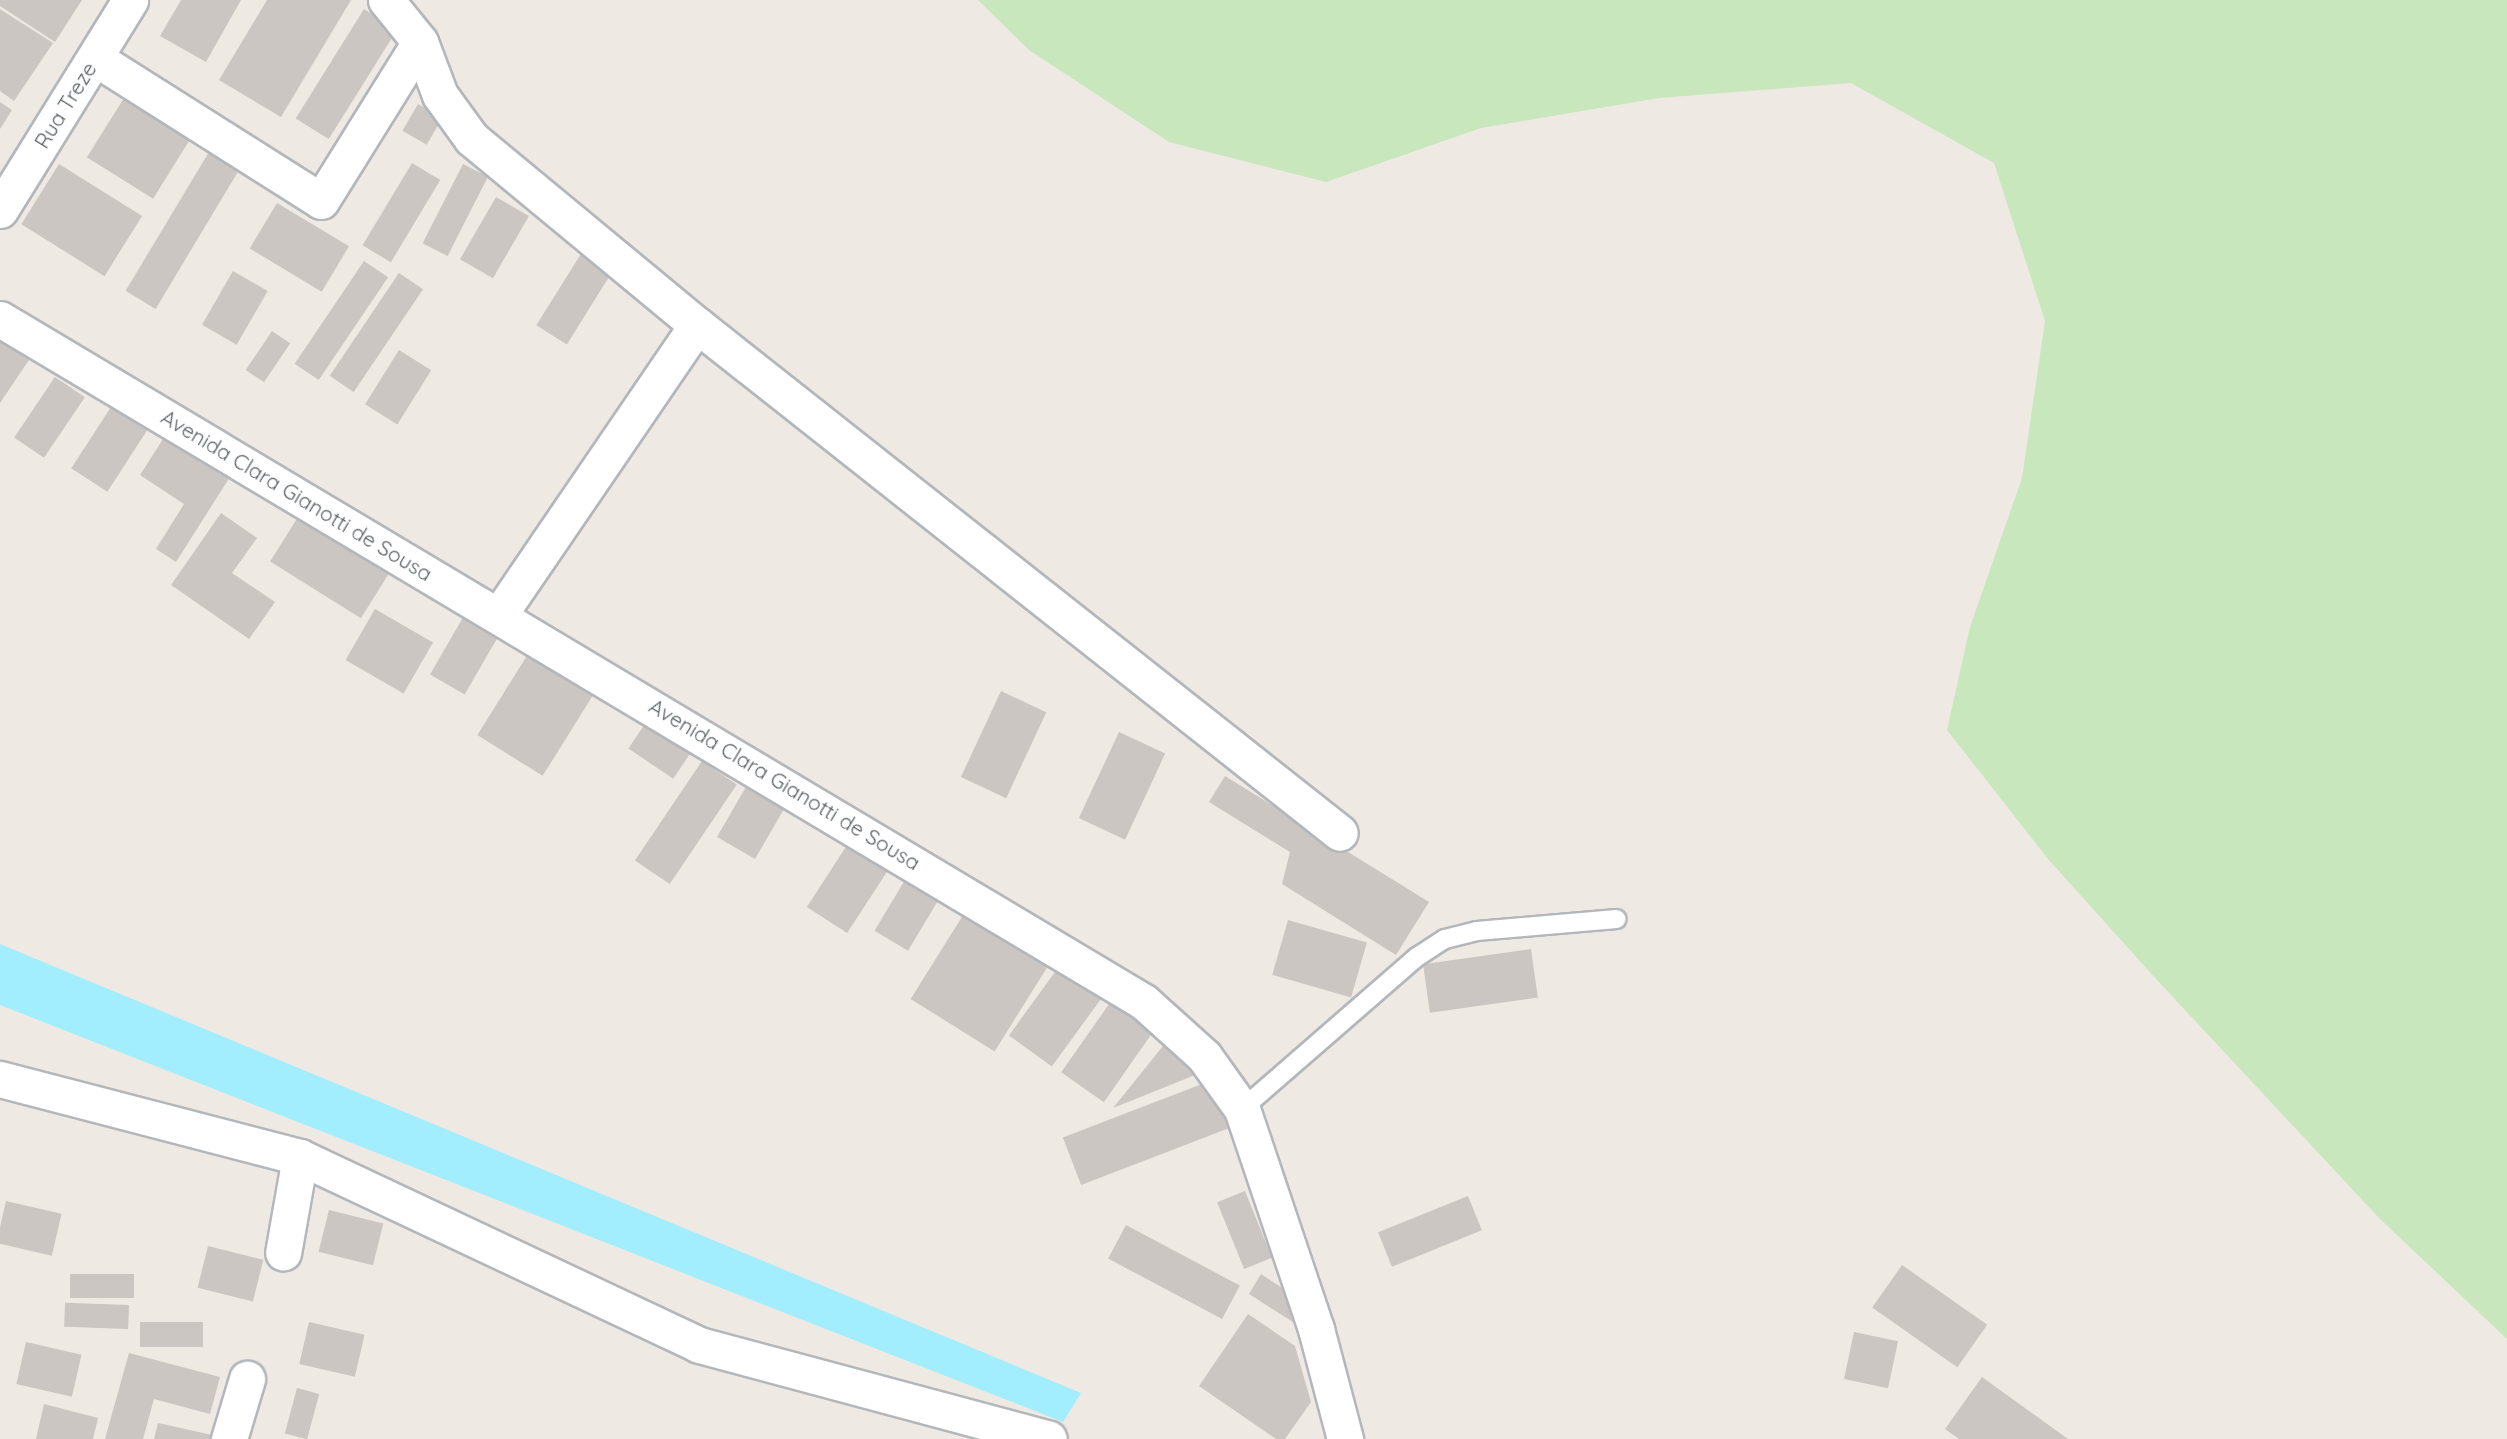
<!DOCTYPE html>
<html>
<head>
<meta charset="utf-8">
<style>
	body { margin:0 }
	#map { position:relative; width:2507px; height:1439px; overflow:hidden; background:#eee9e2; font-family:Quicksand,sans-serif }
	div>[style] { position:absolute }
	.green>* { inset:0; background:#c8e7bd }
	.water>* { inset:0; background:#a2eeff }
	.building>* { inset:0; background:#cbc6c1; transform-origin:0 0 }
	.roads { filter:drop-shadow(2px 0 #b3b7bb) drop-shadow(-2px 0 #b3b7bb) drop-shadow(0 2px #b3b7bb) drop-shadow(0 -2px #b3b7bb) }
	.lane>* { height:18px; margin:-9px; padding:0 9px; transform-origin:9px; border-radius:9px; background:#fff }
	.street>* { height:35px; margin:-17.5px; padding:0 17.5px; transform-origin:17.5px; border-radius:17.5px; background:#fff }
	span { translate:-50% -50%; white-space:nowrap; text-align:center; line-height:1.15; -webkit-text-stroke:5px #fff; paint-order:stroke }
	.street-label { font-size:21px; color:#5b6164 }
</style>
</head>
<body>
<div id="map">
	<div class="green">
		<div style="clip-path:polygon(978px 0,2507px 0,2507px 1339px,2379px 1218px,2157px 980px,2048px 859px,1947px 730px,1970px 627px,2022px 478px,2045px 321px,1994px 163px,1851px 83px,1659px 98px,1481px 128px,1326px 182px,1169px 142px,1029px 50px)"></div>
	</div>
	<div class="water">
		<div style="clip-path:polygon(0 944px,1081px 1393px,1063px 1422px,0 1005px)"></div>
	</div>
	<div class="building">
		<div style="clip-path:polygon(0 0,82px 0,55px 42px,0 6px)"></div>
		<div style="clip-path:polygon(181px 0,241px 0,206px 62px,160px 36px)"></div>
		<div style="clip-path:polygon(267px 0,351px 0,281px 117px,219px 80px)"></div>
		<div style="clip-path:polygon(0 9px,53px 43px,14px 101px,0 91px)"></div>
		<div style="left:364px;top:9px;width:39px;height:129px;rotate:32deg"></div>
		<div style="left:124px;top:98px;width:78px;height:70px;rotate:32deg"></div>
		<div style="clip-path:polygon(0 102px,12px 110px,0 129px)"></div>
		<div style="left:418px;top:104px;width:28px;height:31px;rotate:30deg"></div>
		<div style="left:209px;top:152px;width:35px;height:162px;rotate:31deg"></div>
		<div style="left:412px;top:163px;width:33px;height:96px;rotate:31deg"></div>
		<div style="left:59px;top:164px;width:98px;height:71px;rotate:32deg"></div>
		<div style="left:463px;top:164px;width:28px;height:89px;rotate:27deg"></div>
		<div style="left:496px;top:197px;width:38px;height:72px;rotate:30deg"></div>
		<div style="left:277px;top:203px;width:84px;height:53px;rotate:31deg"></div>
		<div style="left:584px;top:249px;width:36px;height:90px;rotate:32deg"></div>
		<div style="left:364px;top:261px;width:29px;height:124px;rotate:34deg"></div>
		<div style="left:233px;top:271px;width:40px;height:62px;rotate:30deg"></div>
		<div style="left:399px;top:273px;width:29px;height:124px;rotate:34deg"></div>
		<div style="left:272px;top:331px;width:22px;height:47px;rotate:34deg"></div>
		<div style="clip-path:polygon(0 341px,29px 360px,0 403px)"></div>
		<div style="left:399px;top:350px;width:38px;height:64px;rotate:32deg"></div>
		<div style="left:55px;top:377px;width:36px;height:73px;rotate:34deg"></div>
		<div style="left:111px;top:407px;width:43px;height:73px;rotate:33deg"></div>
		<div style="clip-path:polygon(170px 428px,235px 469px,176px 562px,156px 549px,184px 504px,140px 475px)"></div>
		<div style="left:303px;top:509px;width:107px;height:62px;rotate:32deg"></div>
		<div style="clip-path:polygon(221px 513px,257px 538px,232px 573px,275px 602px,249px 639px,171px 585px)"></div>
		<div style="left:469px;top:607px;width:40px;height:78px;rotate:30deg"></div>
		<div style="left:375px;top:609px;width:67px;height:59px;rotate:30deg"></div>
		<div style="left:533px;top:646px;width:77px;height:105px;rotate:32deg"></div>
		<div style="left:1001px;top:691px;width:50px;height:95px;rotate:25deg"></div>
		<div style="left:653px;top:712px;width:54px;height:44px;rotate:34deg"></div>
		<div style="left:1119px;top:732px;width:51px;height:95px;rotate:25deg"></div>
		<div style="left:702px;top:761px;width:42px;height:120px;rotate:34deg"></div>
		<div style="clip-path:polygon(1225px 776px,1429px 902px,1396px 955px,1282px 884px,1290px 852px,1209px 802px)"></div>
		<div style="left:747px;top:785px;width:44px;height:60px;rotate:30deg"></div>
		<div style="left:851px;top:839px;width:48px;height:81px;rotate:33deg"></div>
		<div style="left:908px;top:875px;width:39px;height:65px;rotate:31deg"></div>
		<div style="left:970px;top:904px;width:99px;height:112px;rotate:32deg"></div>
		<div style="left:1288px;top:920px;width:82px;height:57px;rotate:16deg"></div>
		<div style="left:1531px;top:949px;width:49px;height:109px;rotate:82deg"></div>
		<div style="left:1063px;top:961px;width:53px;height:92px;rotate:36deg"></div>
		<div style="left:1114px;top:997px;width:52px;height:92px;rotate:35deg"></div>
		<div style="clip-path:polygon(1167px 1041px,1205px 1071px,1113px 1108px)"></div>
		<div style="left:1215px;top:1079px;width:51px;height:163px;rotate:69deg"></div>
		<div style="left:1245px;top:1191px;width:72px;height:30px;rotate:68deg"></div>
		<div style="left:1468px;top:1196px;width:37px;height:97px;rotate:68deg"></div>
		<div style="left:6px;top:1201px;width:57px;height:43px;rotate:13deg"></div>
		<div style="left:329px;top:1210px;width:56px;height:43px;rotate:14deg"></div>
		<div style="left:1126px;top:1225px;width:129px;height:38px;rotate:28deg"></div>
		<div style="left:208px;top:1246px;width:57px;height:43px;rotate:14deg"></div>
		<div style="left:1902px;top:1265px;width:104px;height:52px;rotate:35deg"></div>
		<div style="left:134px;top:1274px;width:24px;height:64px;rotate:90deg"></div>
		<div style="clip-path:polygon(1261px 1274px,1288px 1292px,1296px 1324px,1249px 1294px)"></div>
		<div style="left:129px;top:1305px;width:24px;height:64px;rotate:92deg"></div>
		<div style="clip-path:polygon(1248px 1314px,1295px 1346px,1311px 1402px,1285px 1439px,1276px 1439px,1199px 1386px)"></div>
		<div style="left:203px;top:1322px;width:25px;height:63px;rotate:90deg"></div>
		<div style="left:309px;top:1322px;width:57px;height:43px;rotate:13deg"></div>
		<div style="left:1854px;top:1332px;width:45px;height:48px;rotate:12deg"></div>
		<div style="left:26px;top:1342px;width:57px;height:43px;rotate:13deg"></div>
		<div style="clip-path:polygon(129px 1353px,220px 1377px,210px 1414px,154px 1399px,143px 1439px,105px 1439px)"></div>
		<div style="clip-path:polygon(1982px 1377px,2068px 1439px,1959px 1439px,1945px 1429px)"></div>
		<div style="left:297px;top:1388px;width:23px;height:47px;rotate:15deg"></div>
		<div style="clip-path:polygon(44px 1404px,98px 1418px,93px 1439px,36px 1439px)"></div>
		<div style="clip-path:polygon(158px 1423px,212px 1435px,211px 1439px,154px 1439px)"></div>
	</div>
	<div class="roads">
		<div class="lane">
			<div style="left:1242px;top:1109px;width:232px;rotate:-41deg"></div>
			<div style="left:1417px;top:957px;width:33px;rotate:-33deg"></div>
			<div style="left:1445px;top:939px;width:33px;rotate:-14deg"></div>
			<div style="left:1477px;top:931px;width:140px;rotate:-4.9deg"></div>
		</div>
		<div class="street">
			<div style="left:386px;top:0;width:54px;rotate:51deg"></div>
			<div style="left:420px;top:42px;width:57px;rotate:69.3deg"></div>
			<div style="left:440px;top:95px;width:54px;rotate:54deg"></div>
			<div style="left:472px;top:139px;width:292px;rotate:39.6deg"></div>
			<div style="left:697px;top:325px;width:819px;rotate:38.31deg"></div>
			<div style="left:95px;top:58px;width:267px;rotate:32.3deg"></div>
			<div style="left:321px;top:201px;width:187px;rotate:-58.1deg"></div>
			<div style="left:0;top:210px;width:247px;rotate:-58.2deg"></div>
			<div style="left:0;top:319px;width:1332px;rotate:30.84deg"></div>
			<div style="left:1144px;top:1002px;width:81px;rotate:42deg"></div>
			<div style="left:1204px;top:1056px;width:65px;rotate:54.4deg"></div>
			<div style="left:1242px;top:1109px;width:232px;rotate:71.4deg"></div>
			<div style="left:1316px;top:1329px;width:114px;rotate:75.2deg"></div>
			<div style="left:499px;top:615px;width:351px;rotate:-55.7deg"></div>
			<div style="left:0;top:1079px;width:310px;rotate:14.6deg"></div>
			<div style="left:300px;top:1157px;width:97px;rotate:100deg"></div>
			<div style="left:300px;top:1157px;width:441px;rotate:25.2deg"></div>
			<div style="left:699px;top:1345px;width:362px;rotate:15deg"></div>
			<div style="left:229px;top:1439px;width:63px;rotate:-73.3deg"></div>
		</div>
	</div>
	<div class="street-label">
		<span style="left:65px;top:105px;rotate:-58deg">Rua Treze</span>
		<span style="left:297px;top:495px;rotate:31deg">Avenida Clara Gianotti de Sousa</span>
		<span style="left:785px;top:784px;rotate:31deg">Avenida Clara Gianotti de Sousa</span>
	</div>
</div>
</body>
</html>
